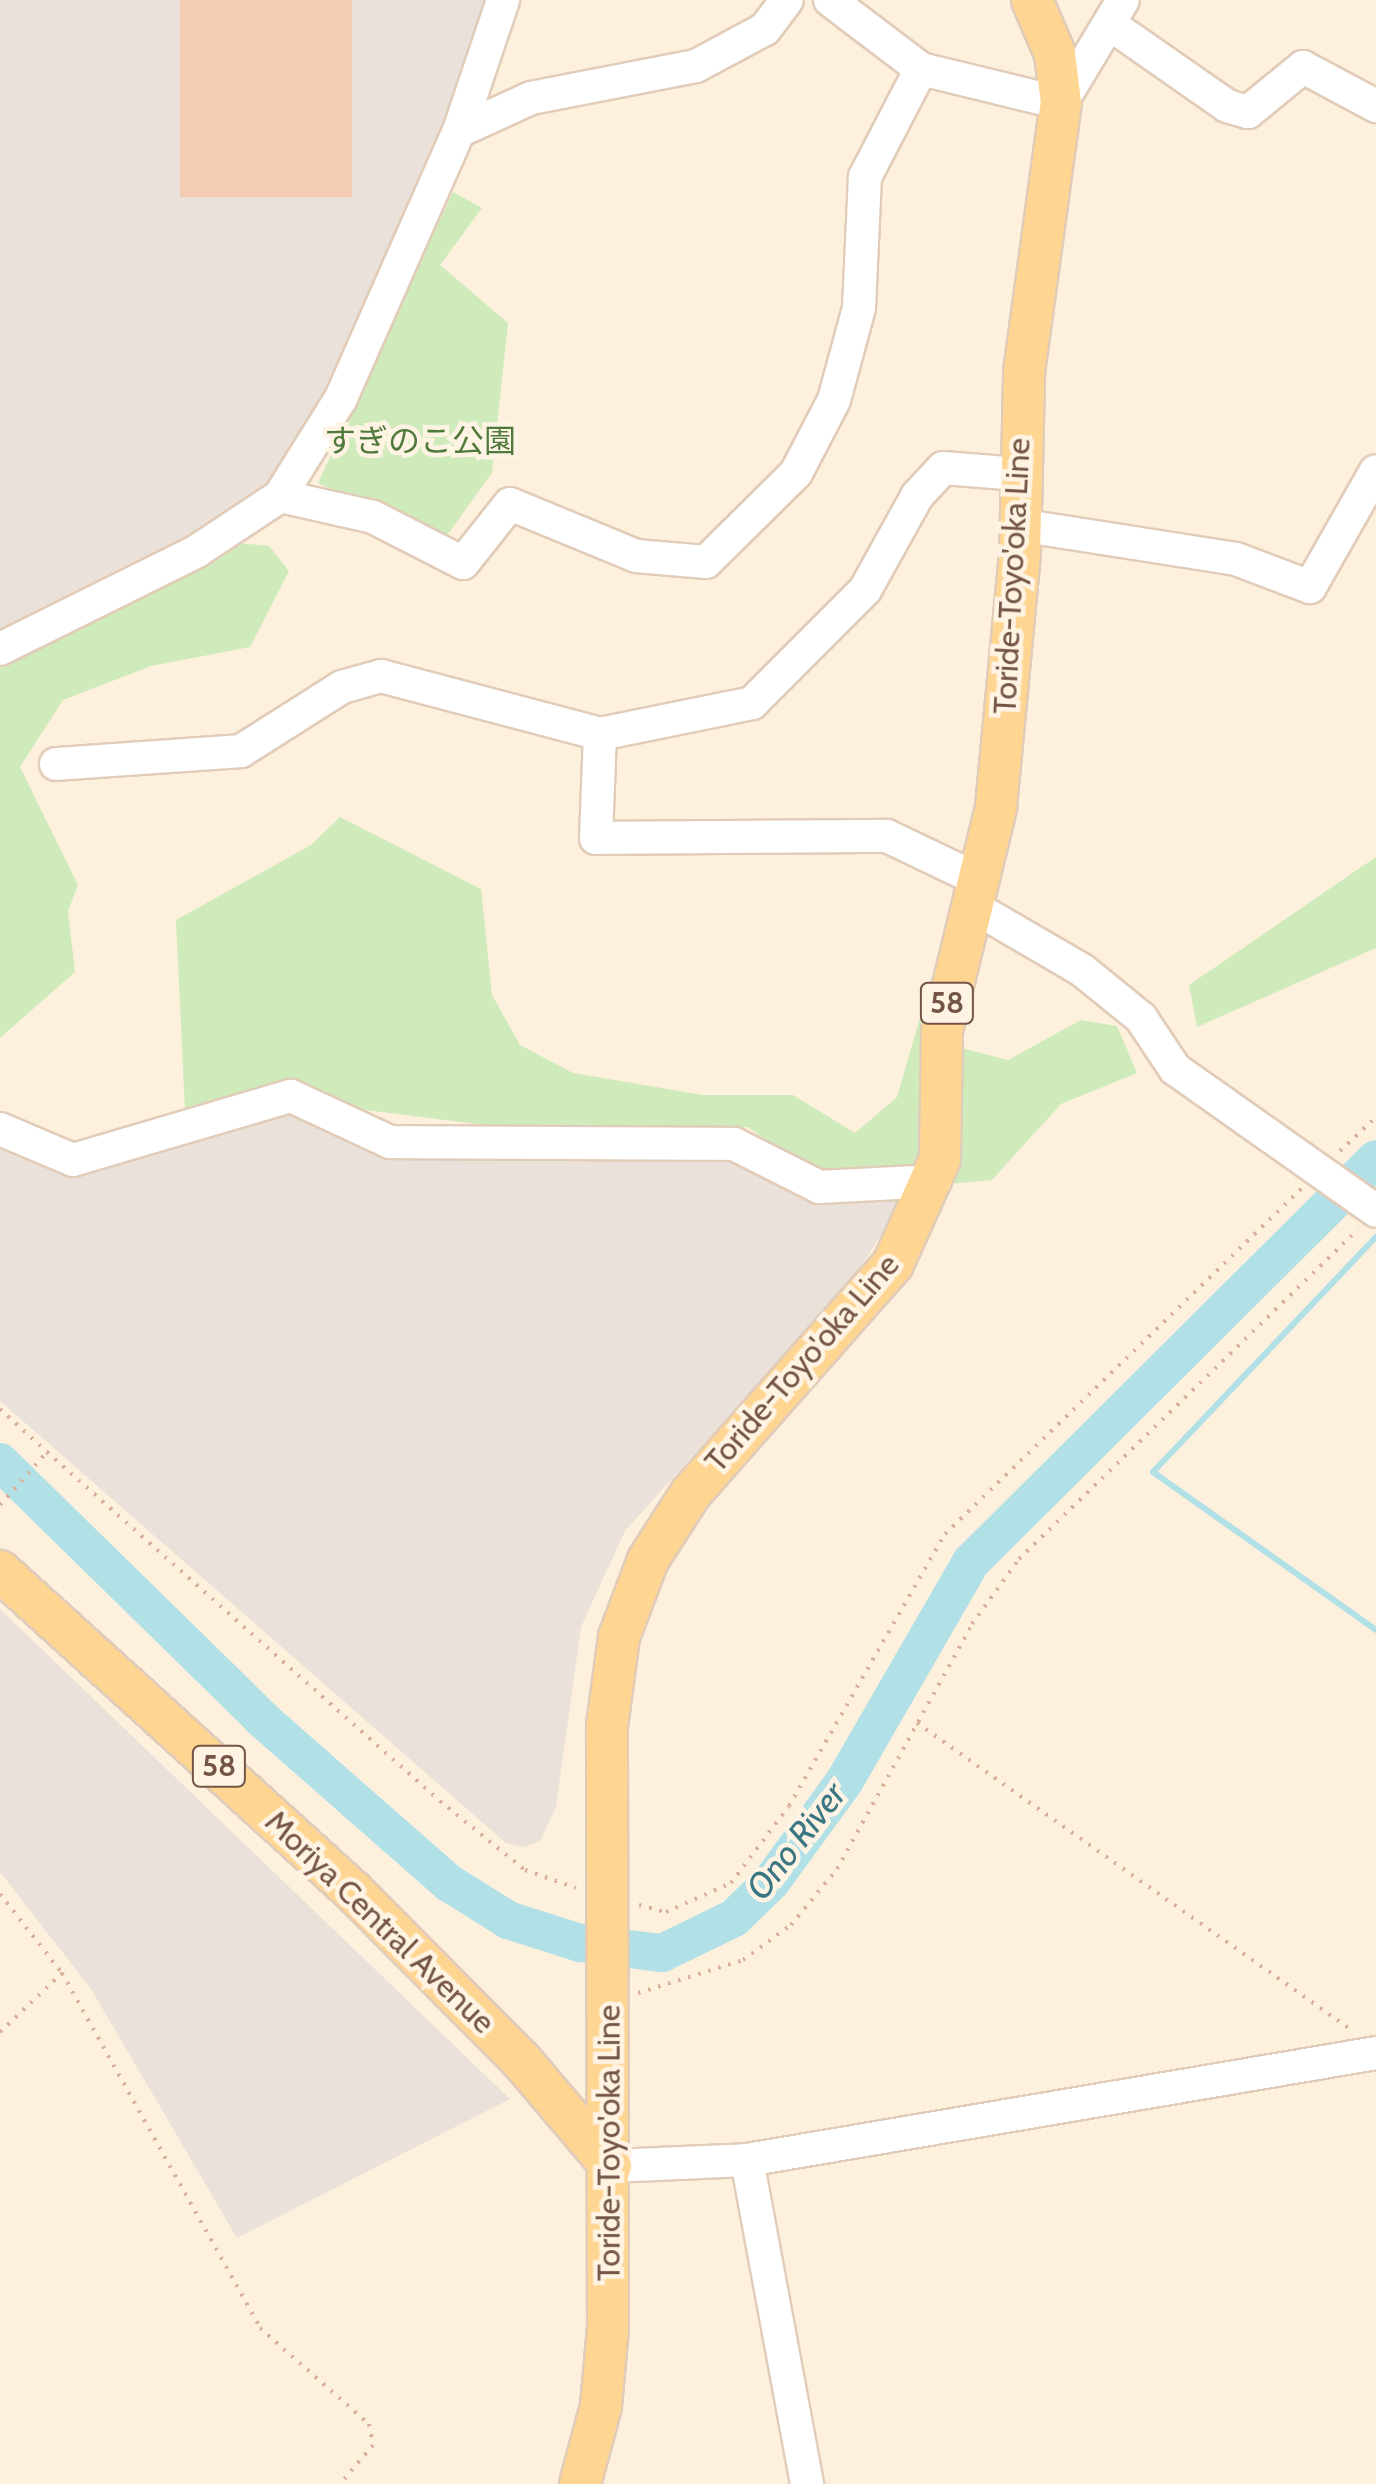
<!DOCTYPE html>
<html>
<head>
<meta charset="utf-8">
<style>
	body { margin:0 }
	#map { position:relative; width:1376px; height:2484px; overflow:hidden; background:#fdf0dd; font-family:Cabin,"Noto Sans JP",sans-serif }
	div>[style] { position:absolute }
	.industrial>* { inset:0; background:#eae2da }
	.green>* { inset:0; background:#cfebbb }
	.stream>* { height:6px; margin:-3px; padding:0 3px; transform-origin:3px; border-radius:3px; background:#b1e0e7 }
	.river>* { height:38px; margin:-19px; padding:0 19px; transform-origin:19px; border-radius:19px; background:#b1e0e7 }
	.building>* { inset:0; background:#f4ccb3; transform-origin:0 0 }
	.path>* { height:4px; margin-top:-2px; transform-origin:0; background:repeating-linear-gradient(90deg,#d8af97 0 2.5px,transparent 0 10.5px) }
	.roads { filter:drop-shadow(2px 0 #e1ccb9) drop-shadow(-2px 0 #e1ccb9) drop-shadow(0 2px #e1ccb9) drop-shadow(0 -2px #e1ccb9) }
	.minor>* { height:32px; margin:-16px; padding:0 16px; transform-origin:16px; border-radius:16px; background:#fff }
	.major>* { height:40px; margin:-20px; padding:0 20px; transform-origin:20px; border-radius:20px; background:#ffd592 }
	span { translate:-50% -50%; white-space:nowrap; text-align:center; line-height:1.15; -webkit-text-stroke:9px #fff4e4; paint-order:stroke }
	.shield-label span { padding:2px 8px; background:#fff4e4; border:2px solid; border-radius:8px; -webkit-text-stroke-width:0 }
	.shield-label { font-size:30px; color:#745545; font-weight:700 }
	.park-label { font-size:32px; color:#4f7a3c }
	.street-label { font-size:32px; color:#745545 }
	.water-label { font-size:35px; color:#3b7782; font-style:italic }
</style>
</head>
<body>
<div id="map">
	<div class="industrial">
		<div style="clip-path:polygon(0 0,490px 0,462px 88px,321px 412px,271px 481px,180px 546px,0 635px)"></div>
		<div style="clip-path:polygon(295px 1108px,373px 1148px,733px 1157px,795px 1195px,906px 1195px,857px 1273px,625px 1531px,581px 1627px,556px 1807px,540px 1841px,525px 1847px,506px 1843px,0 1401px,0 1143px,58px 1171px,79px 1170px)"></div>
		<div style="clip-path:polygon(0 1609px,510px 2099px,237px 2238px,91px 1989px,0 1872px)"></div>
	</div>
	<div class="green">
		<div style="clip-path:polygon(453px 192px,482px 208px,440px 265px,508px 323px,492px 473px,443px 541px,318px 483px)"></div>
		<div style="clip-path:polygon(239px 543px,269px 546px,289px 571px,250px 647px,151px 666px,63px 700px,20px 767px,78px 885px,68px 911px,75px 972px,0 1038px,0 668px)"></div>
		<div style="clip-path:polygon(340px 817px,481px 889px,492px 995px,520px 1045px,573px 1073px,703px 1095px,793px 1095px,855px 1133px,897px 1097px,932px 976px,965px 1049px,1008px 1060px,1081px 1020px,1117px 1026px,1137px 1073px,1061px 1104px,992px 1180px,904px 1188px,804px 1169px,748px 1127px,534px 1131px,301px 1102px,185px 1111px,176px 920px,311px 845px)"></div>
		<div style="clip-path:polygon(1376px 857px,1376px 948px,1197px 1027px,1189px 985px)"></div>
	</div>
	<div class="stream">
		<div style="left:1376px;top:1237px;width:324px;rotate:133.5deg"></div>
		<div style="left:1153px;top:1472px;width:273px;rotate:35.3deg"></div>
	</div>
	<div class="river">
		<div style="left:0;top:1462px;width:367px;rotate:44.4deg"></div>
		<div style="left:262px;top:1719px;width:249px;rotate:41.3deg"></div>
		<div style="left:449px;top:1883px;width:70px;rotate:32.1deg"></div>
		<div style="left:508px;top:1920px;width:76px;rotate:17.7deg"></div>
		<div style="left:580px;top:1943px;width:83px;rotate:7deg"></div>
		<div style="left:662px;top:1953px;width:80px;rotate:-25.9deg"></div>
		<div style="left:734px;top:1918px;width:52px;rotate:-44.2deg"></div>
		<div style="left:771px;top:1882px;width:124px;rotate:-53.9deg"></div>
		<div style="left:844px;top:1782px;width:254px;rotate:-60deg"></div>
		<div style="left:971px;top:1562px;width:571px;rotate:-44.86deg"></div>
	</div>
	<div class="building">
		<div style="left:180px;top:0;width:172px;height:197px"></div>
	</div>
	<div class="path">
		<div style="left:1340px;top:1151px;width:50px;rotate:-43.4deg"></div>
		<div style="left:0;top:1409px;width:64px;rotate:42.5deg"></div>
		<div style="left:0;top:1505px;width:71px;rotate:-48.4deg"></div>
		<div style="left:47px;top:1452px;width:526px;rotate:41.61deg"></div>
		<div style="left:440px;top:1801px;width:109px;rotate:39.1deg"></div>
		<div style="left:525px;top:1870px;width:54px;rotate:19.4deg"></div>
		<div style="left:917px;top:1723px;width:530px;rotate:35.25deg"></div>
		<div style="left:0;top:1894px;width:100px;rotate:51.9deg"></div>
		<div style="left:639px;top:1905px;width:28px;rotate:15deg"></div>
		<div style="left:666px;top:1912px;width:71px;rotate:-24deg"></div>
		<div style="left:731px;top:1883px;width:96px;rotate:-53deg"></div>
		<div style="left:789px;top:1806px;width:314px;rotate:-60.2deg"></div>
		<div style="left:945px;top:1534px;width:496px;rotate:-44.1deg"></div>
		<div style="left:638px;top:1993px;width:110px;rotate:-17.4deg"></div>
		<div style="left:743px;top:1960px;width:59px;rotate:-36.1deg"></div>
		<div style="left:791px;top:1925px;width:72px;rotate:-50.6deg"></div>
		<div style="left:837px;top:1869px;width:280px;rotate:-61.1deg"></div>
		<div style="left:972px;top:1624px;width:80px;rotate:-54.1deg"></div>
		<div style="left:1019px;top:1559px;width:473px;rotate:-44.2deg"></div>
		<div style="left:0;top:2032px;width:86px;rotate:-43.6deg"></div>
		<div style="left:62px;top:1973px;width:406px;rotate:60.8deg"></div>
		<div style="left:260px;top:2328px;width:145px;rotate:41.4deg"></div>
		<div style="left:369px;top:2424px;width:21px;rotate:79deg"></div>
		<div style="left:373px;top:2445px;width:51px;rotate:130.2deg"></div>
	</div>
	<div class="roads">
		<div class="minor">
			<div style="left:830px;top:0;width:114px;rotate:37.2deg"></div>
			<div style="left:921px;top:69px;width:144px;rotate:13.7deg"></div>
			<div style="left:1061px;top:103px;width:120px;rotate:-59deg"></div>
			<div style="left:1111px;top:25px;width:141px;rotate:34.9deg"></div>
			<div style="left:1227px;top:106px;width:22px;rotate:16deg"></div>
			<div style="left:1248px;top:112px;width:71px;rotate:-39.3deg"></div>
			<div style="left:1303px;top:67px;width:83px;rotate:28.1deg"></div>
			<div style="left:459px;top:131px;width:79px;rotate:-24.6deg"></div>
			<div style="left:531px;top:98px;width:168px;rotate:-11deg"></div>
			<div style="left:696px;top:66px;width:78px;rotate:-28.2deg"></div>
			<div style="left:765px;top:29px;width:36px;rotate:-53deg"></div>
			<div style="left:280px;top:496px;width:95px;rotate:12.7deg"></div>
			<div style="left:373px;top:517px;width:101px;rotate:27.1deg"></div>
			<div style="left:463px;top:563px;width:75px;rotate:-51.5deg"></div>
			<div style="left:510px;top:504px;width:136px;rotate:22.4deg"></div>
			<div style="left:636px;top:556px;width:70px;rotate:4.9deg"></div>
			<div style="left:706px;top:562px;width:127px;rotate:-44.7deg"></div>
			<div style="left:796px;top:473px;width:82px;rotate:-62.5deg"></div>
			<div style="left:834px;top:400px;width:95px;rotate:-74.8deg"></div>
			<div style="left:859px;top:308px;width:131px;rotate:-87.4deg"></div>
			<div style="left:865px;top:177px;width:122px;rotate:-62.6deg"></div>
			<div style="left:1019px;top:525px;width:220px;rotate:8.9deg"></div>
			<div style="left:1236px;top:559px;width:79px;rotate:20.7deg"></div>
			<div style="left:1310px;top:587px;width:133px;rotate:-60.4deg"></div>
			<div style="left:0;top:649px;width:220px;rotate:-26.4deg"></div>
			<div style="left:197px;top:551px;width:100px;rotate:-33.5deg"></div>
			<div style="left:280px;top:496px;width:115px;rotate:-58.1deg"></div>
			<div style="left:341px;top:398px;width:292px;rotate:-66.2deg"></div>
			<div style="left:459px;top:131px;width:138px;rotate:-71.4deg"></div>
			<div style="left:600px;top:734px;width:104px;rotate:92.2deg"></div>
			<div style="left:596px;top:838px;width:291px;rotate:-0.4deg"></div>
			<div style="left:887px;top:836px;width:100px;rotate:25.5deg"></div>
			<div style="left:56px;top:764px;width:185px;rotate:-4deg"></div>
			<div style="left:241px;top:751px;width:120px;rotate:-32.4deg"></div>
			<div style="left:342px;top:687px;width:41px;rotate:-15.8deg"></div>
			<div style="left:381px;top:676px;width:227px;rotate:14.8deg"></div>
			<div style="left:600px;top:734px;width:155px;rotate:-11.5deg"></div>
			<div style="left:752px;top:703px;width:160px;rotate:-45deg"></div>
			<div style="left:865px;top:590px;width:107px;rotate:-61deg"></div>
			<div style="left:917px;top:496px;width:38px;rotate:-47deg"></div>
			<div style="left:943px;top:468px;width:76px;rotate:4.5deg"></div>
			<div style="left:972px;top:906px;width:127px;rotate:30.2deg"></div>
			<div style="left:1082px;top:970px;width:76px;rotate:39.1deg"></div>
			<div style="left:1141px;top:1018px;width:61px;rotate:56.3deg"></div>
			<div style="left:1175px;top:1069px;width:246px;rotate:35.2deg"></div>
			<div style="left:0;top:1129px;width:79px;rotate:23deg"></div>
			<div style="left:73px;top:1160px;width:227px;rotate:-16.4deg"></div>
			<div style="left:291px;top:1096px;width:109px;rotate:24.9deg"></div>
			<div style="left:390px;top:1142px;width:344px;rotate:0.3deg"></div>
			<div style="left:734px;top:1144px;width:95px;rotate:26.8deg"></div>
			<div style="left:819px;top:1187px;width:116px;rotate:-3deg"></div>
			<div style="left:747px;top:2160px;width:330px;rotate:79.5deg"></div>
			<div style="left:611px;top:2166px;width:136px;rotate:-2.5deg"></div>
			<div style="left:747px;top:2160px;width:638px;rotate:-9.65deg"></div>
		</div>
		<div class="major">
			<div style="left:0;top:1571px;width:475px;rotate:42.2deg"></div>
			<div style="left:352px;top:1890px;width:240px;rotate:45.2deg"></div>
			<div style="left:521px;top:2060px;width:139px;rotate:49.7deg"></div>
			<div style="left:580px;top:2484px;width:81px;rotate:-74.9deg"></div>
			<div style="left:601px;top:2406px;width:79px;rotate:-84.9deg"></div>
			<div style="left:608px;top:2327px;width:601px;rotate:-90.1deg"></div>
			<div style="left:607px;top:1726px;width:90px;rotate:-82.3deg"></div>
			<div style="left:619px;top:1637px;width:82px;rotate:-69.4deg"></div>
			<div style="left:648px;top:1560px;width:80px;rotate:-57.3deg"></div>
			<div style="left:691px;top:1493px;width:305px;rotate:-48.6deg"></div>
			<div style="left:893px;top:1264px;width:115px;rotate:-65.9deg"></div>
			<div style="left:940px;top:1159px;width:128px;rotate:-89.1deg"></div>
			<div style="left:942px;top:1031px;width:230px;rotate:-76.4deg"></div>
			<div style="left:996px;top:807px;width:253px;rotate:-84.6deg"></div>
			<div style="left:1020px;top:555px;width:183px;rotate:-88.7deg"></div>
			<div style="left:1024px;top:372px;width:272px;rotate:-82.2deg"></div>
			<div style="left:1061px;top:103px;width:49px;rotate:-97deg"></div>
			<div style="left:1055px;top:54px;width:59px;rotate:-113.1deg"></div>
		</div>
	</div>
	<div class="shield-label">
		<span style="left:947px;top:1003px">58</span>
		<span style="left:219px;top:1766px">58</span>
	</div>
	<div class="park-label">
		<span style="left:420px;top:441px">すぎのこ公園</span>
	</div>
	<div class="street-label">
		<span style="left:1012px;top:576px;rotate:-87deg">Toride-Toyo'oka Line</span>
		<span style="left:802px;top:1363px;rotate:-49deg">Toride-Toyo'oka Line</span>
		<span style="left:380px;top:1922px;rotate:44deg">Moriya Central Avenue</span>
		<span style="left:609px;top:2143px;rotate:-90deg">Toride-Toyo'oka Line</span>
	</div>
	<div class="water-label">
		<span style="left:796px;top:1841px;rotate:-52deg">Ono River</span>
	</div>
</div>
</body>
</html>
